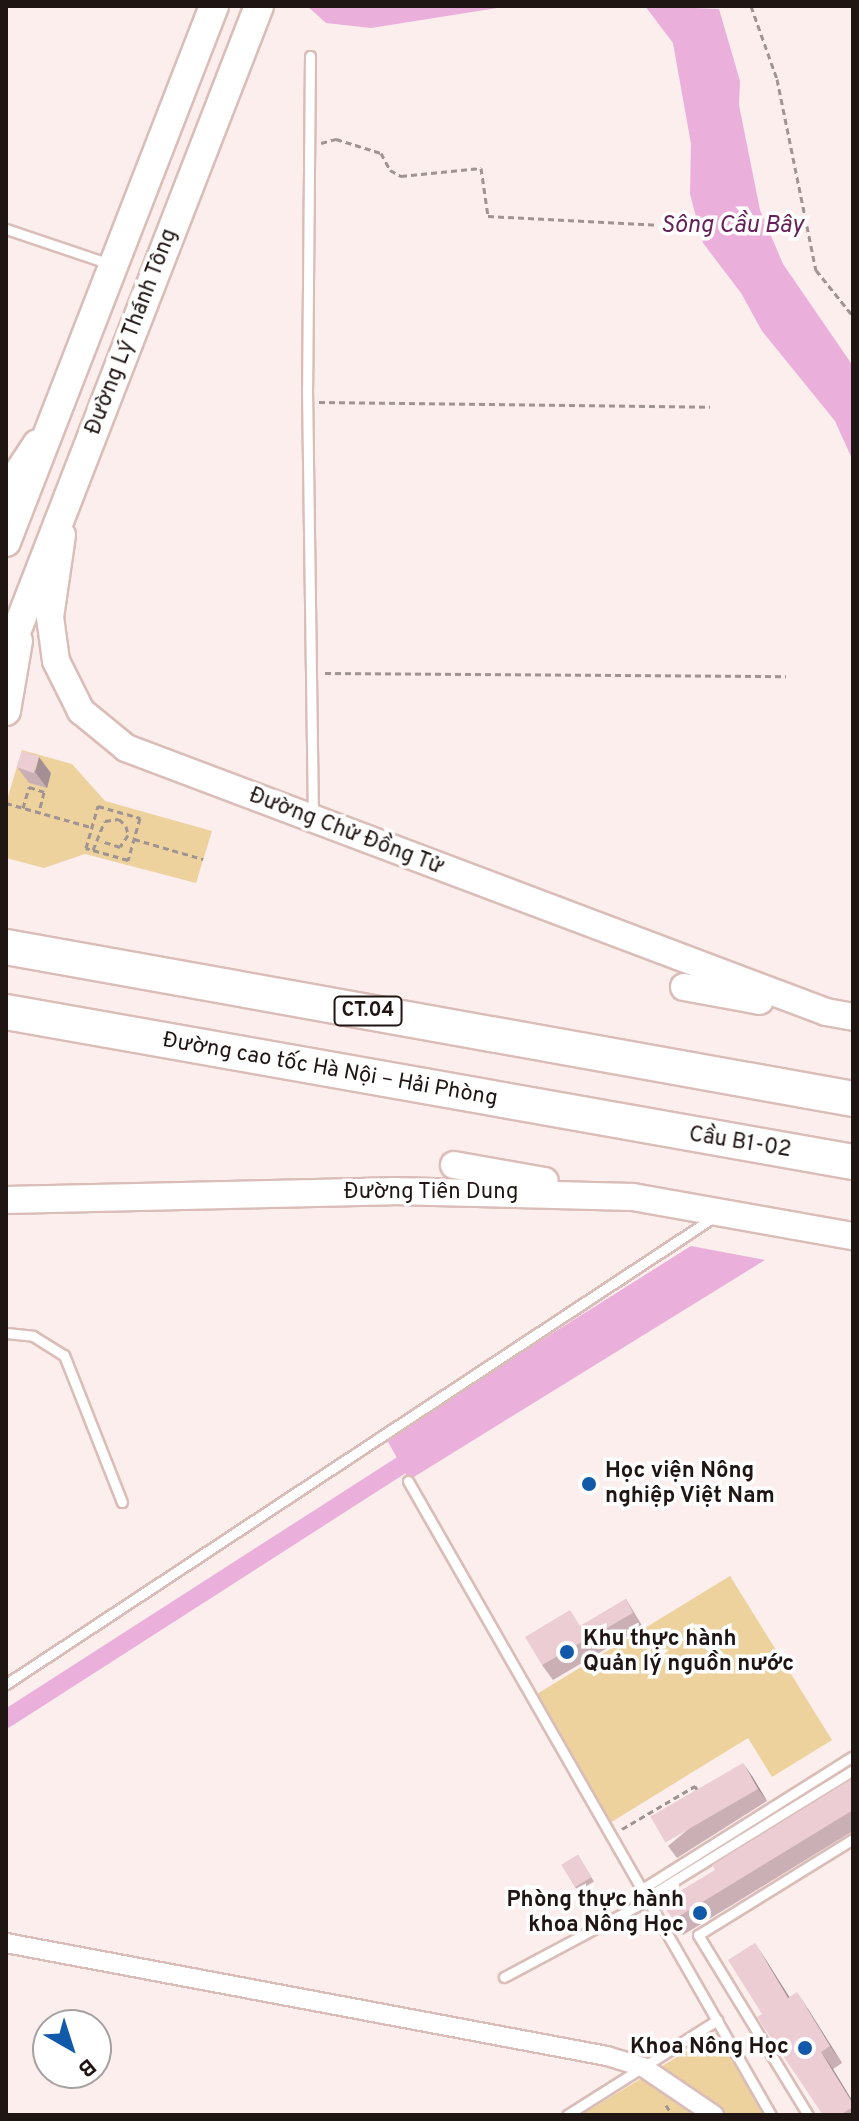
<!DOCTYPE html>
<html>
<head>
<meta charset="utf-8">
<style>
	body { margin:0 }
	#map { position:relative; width:859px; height:2121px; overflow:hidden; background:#fbeeec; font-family:Overpass,sans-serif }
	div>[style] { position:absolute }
	.green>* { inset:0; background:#edd29e }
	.water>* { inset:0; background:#ebafdc }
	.canal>* { height:18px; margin:-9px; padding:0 9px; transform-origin:9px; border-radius:9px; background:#ebafdc }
	.path>* { height:3px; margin-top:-1.5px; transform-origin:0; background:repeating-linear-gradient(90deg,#a09492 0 6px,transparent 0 10px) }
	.roads { filter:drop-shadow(2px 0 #dabdb8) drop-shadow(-2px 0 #dabdb8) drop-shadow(0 2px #dabdb8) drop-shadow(0 -2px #dabdb8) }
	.lane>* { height:9px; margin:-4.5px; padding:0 4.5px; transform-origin:4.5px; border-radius:4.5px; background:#fff }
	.street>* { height:18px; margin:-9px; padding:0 9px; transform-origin:9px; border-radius:9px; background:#fff }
	.secondary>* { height:26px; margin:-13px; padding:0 13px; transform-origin:13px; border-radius:13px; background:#fff }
	.primary>* { height:28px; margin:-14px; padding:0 14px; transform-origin:14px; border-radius:14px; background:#fff }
	.highway>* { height:34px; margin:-17px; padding:0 17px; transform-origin:17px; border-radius:17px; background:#fff }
	.wall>* { inset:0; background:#cab0b5; transform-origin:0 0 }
	.shaded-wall>* { inset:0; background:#a49094 }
	.building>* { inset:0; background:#ebcdd3; transform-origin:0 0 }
	.dots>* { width:22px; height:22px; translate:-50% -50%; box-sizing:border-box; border:4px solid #fff; border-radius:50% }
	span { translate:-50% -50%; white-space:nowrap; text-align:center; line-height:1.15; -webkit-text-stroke:7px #fff; paint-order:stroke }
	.shield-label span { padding:2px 6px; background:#fff; border:2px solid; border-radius:6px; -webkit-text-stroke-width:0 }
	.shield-label { font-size:20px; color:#1f1513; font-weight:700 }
	.street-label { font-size:22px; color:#1f1513 }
	.poi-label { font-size:22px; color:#1f1513; font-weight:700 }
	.left { translate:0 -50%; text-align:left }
	.right { translate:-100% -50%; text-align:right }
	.water-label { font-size:24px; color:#662159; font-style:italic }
	.frame { position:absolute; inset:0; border:8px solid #1f1513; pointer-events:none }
	.north { position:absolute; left:32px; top:2009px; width:80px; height:80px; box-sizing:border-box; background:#fff; border:2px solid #a5a1a1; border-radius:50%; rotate:141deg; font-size:22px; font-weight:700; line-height:32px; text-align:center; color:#1f1513 }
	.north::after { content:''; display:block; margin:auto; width:28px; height:36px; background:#1159a9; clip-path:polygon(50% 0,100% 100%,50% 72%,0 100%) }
</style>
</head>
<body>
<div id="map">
	<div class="green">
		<div style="clip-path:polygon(22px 750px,72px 764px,105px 801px,212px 831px,196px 883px,85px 854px,44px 868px,6px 858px,6px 803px)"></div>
		<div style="clip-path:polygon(730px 1576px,832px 1740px,772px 1777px,748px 1738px,605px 1826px,532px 1697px)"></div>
		<div style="clip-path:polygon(725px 2028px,773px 2115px,581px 2115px)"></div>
	</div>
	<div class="water">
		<div style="clip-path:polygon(307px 6px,510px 6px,371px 28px,326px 23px)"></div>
		<div style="clip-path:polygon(645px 6px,719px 9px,740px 81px,739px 105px,760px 210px,783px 264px,853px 366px,853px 461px,835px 421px,762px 331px,741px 293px,703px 243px,690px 194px,691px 144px,673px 43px)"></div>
		<div style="clip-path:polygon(691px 1246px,765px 1260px,409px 1480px,386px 1438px)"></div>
	</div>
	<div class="canal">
		<div style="left:6px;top:1719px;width:493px;rotate:-32.7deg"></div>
	</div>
	<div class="path">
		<div style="left:751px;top:6px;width:77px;rotate:70.4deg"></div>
		<div style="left:777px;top:79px;width:195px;rotate:78.5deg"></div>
		<div style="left:816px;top:270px;width:59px;rotate:51.2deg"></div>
		<div style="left:321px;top:143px;width:16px;rotate:-15deg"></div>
		<div style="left:336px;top:139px;width:47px;rotate:17.3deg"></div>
		<div style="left:381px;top:153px;width:19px;rotate:62deg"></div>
		<div style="left:390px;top:170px;width:13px;rotate:29deg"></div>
		<div style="left:401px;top:176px;width:80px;rotate:-5.7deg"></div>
		<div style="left:481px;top:168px;width:49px;rotate:81.7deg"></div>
		<div style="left:488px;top:216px;width:169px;rotate:3deg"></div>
		<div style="left:319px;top:402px;width:391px;rotate:0.7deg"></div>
		<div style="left:325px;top:673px;width:461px;rotate:0.4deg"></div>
		<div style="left:6px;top:803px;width:88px;rotate:15.8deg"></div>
		<div style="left:98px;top:806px;width:44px;rotate:15.9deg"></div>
		<div style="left:140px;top:818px;width:44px;rotate:105.9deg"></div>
		<div style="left:128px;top:860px;width:44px;rotate:-164.1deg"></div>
		<div style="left:86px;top:848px;width:44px;rotate:-74.1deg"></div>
		<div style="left:23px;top:808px;width:22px;rotate:-74deg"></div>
		<div style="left:29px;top:787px;width:16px;rotate:18deg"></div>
		<div style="left:44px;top:792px;width:21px;rotate:104deg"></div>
		<div style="left:134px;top:839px;width:72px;rotate:16.2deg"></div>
		<div style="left:93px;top:850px;width:31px;rotate:-68deg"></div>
		<div style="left:105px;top:821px;width:14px;rotate:-8deg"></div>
		<div style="left:119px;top:819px;width:10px;rotate:45deg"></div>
		<div style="left:126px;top:826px;width:9px;rotate:77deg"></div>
		<div style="left:128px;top:835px;width:14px;rotate:124deg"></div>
		<div style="left:120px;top:847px;width:20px;rotate:-162deg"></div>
		<div style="left:622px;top:1829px;width:85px;rotate:-30.5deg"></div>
		<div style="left:695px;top:1786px;width:8px;rotate:60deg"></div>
		<div style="left:666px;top:2105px;width:12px;rotate:59deg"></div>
	</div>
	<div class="roads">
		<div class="lane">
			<div style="left:310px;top:56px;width:332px;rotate:90.5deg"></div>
			<div style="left:307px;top:388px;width:428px;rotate:89.2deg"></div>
			<div style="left:6px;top:229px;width:110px;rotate:18.6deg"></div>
			<div style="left:6px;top:1333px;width:27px;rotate:6deg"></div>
			<div style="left:33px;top:1336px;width:36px;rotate:32deg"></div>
			<div style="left:64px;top:1355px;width:158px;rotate:68.5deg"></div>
			<div style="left:408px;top:1481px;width:731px;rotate:60.21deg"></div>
			<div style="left:6px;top:1684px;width:848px;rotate:-33.41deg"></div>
			<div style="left:642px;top:1889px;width:249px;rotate:-32.2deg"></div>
			<div style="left:646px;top:1898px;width:243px;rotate:-31.7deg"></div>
			<div style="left:504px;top:1977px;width:163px;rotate:-28.1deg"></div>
			<div style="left:567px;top:2115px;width:178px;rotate:-32.3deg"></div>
			<div style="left:808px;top:2115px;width:211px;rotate:-121.4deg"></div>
			<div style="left:698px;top:1935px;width:182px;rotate:-31.8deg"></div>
		</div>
		<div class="street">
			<div style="left:6px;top:1943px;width:612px;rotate:10.65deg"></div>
			<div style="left:607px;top:2056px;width:38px;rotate:17deg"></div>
			<div style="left:643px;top:2067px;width:86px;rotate:34.1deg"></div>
		</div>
		<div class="secondary">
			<div style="left:6px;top:490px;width:56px;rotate:-56.6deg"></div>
			<div style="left:62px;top:535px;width:83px;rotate:98.3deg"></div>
			<div style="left:50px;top:617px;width:44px;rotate:82.2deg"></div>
			<div style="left:56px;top:661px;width:56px;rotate:63.4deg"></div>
			<div style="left:81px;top:711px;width:58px;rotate:39.4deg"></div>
			<div style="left:126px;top:748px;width:748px;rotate:20.66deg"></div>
			<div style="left:826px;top:1012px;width:27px;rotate:10deg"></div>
			<div style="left:684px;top:987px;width:77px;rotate:10.4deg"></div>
			<div style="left:454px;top:1165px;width:92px;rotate:10deg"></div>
			<div style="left:6px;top:1200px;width:386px;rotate:-1.3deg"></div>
			<div style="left:392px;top:1191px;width:241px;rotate:1.4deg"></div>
			<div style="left:633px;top:1197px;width:223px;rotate:10.1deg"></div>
		</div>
		<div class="primary">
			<div style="left:6px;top:542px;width:575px;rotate:-68.79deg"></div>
			<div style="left:6px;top:658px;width:699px;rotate:-68.79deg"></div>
			<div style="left:6px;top:711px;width:71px;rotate:-80.3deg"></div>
		</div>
		<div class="highway">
			<div style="left:6px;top:947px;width:861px;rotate:10.17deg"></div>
			<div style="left:6px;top:1012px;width:860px;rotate:10.04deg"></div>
		</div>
	</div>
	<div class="wall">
		<div style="clip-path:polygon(17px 767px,51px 773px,47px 788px,29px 783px)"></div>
		<div style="clip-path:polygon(626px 1599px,643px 1627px,553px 1680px,542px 1665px,581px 1626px)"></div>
		<div style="clip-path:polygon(752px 1776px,767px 1801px,677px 1858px,668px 1846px)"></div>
		<div style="clip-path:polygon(853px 1778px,853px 1831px,683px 1935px,673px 1920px,715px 1870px)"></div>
		<div style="left:578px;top:1855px;width:31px;height:19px;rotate:59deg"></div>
		<div style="clip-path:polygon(766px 1960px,789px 1997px,808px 2009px,842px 2063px,833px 2069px,853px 2102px,853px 2115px,823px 2115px)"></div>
	</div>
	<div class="shaded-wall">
		<div style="clip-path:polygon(39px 757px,51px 773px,47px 788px,35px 772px)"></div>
		<div style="clip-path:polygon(743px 1763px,752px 1776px,767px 1801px,758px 1789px)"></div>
		<div style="clip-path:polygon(755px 1943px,766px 1960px,800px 2014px,788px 1998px)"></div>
		<div style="clip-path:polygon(797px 1992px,808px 2009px,842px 2063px,830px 2046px)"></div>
		<div style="clip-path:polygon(821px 2052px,833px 2069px,853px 2102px,853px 2104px)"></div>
	</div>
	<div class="building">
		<div style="left:22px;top:751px;width:18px;height:17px;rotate:19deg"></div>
		<div style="clip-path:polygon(626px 1599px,633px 1613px,542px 1665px,525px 1637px,570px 1610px,580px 1626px)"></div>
		<div style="left:743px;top:1763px;width:30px;height:107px;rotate:60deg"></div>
		<div style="clip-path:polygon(853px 1778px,853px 1810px,673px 1920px,662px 1902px,715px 1870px,712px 1865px)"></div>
		<div style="left:578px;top:1855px;width:26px;height:19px;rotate:59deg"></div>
		<div style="clip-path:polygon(755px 1943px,788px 1998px,797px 1992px,830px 2046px,821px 2052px,853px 2104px,853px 2107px,840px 2115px,823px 2115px,757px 2017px,762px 2014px,728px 1960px)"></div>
	</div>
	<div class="dots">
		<div style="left:589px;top:1484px;background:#1159a9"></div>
		<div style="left:567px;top:1652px;background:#1159a9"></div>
		<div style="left:700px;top:1913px;background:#1159a9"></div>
		<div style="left:805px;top:2048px;background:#1159a9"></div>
	</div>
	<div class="shield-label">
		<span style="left:368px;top:1011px">CT.04</span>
	</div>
	<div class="street-label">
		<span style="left:132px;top:332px;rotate:-69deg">Đường Lý Thánh Tông</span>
		<span style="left:346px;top:832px;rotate:21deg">Đường Chử Đồng Tử</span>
		<span style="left:330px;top:1070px;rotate:10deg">Đường cao tốc Hà Nội – Hải Phòng</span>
		<span style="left:740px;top:1143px;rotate:9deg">Cầu B1-02</span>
		<span style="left:431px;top:1193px">Đường Tiên Dung</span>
	</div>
	<div class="poi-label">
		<span class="left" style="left:605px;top:1484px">Học viện Nông<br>nghiệp Việt Nam</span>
		<span class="left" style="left:583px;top:1652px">Khu thực hành<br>Quản lý nguồn nước</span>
		<span class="right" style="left:684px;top:1913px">Phòng thực hành<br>khoa Nông Học</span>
		<span class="right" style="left:789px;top:2048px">Khoa Nông Học</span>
	</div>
	<div class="water-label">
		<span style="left:732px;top:227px">Sông Cầu Bây</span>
	</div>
	<div class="frame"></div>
	<div class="north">B</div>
</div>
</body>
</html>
